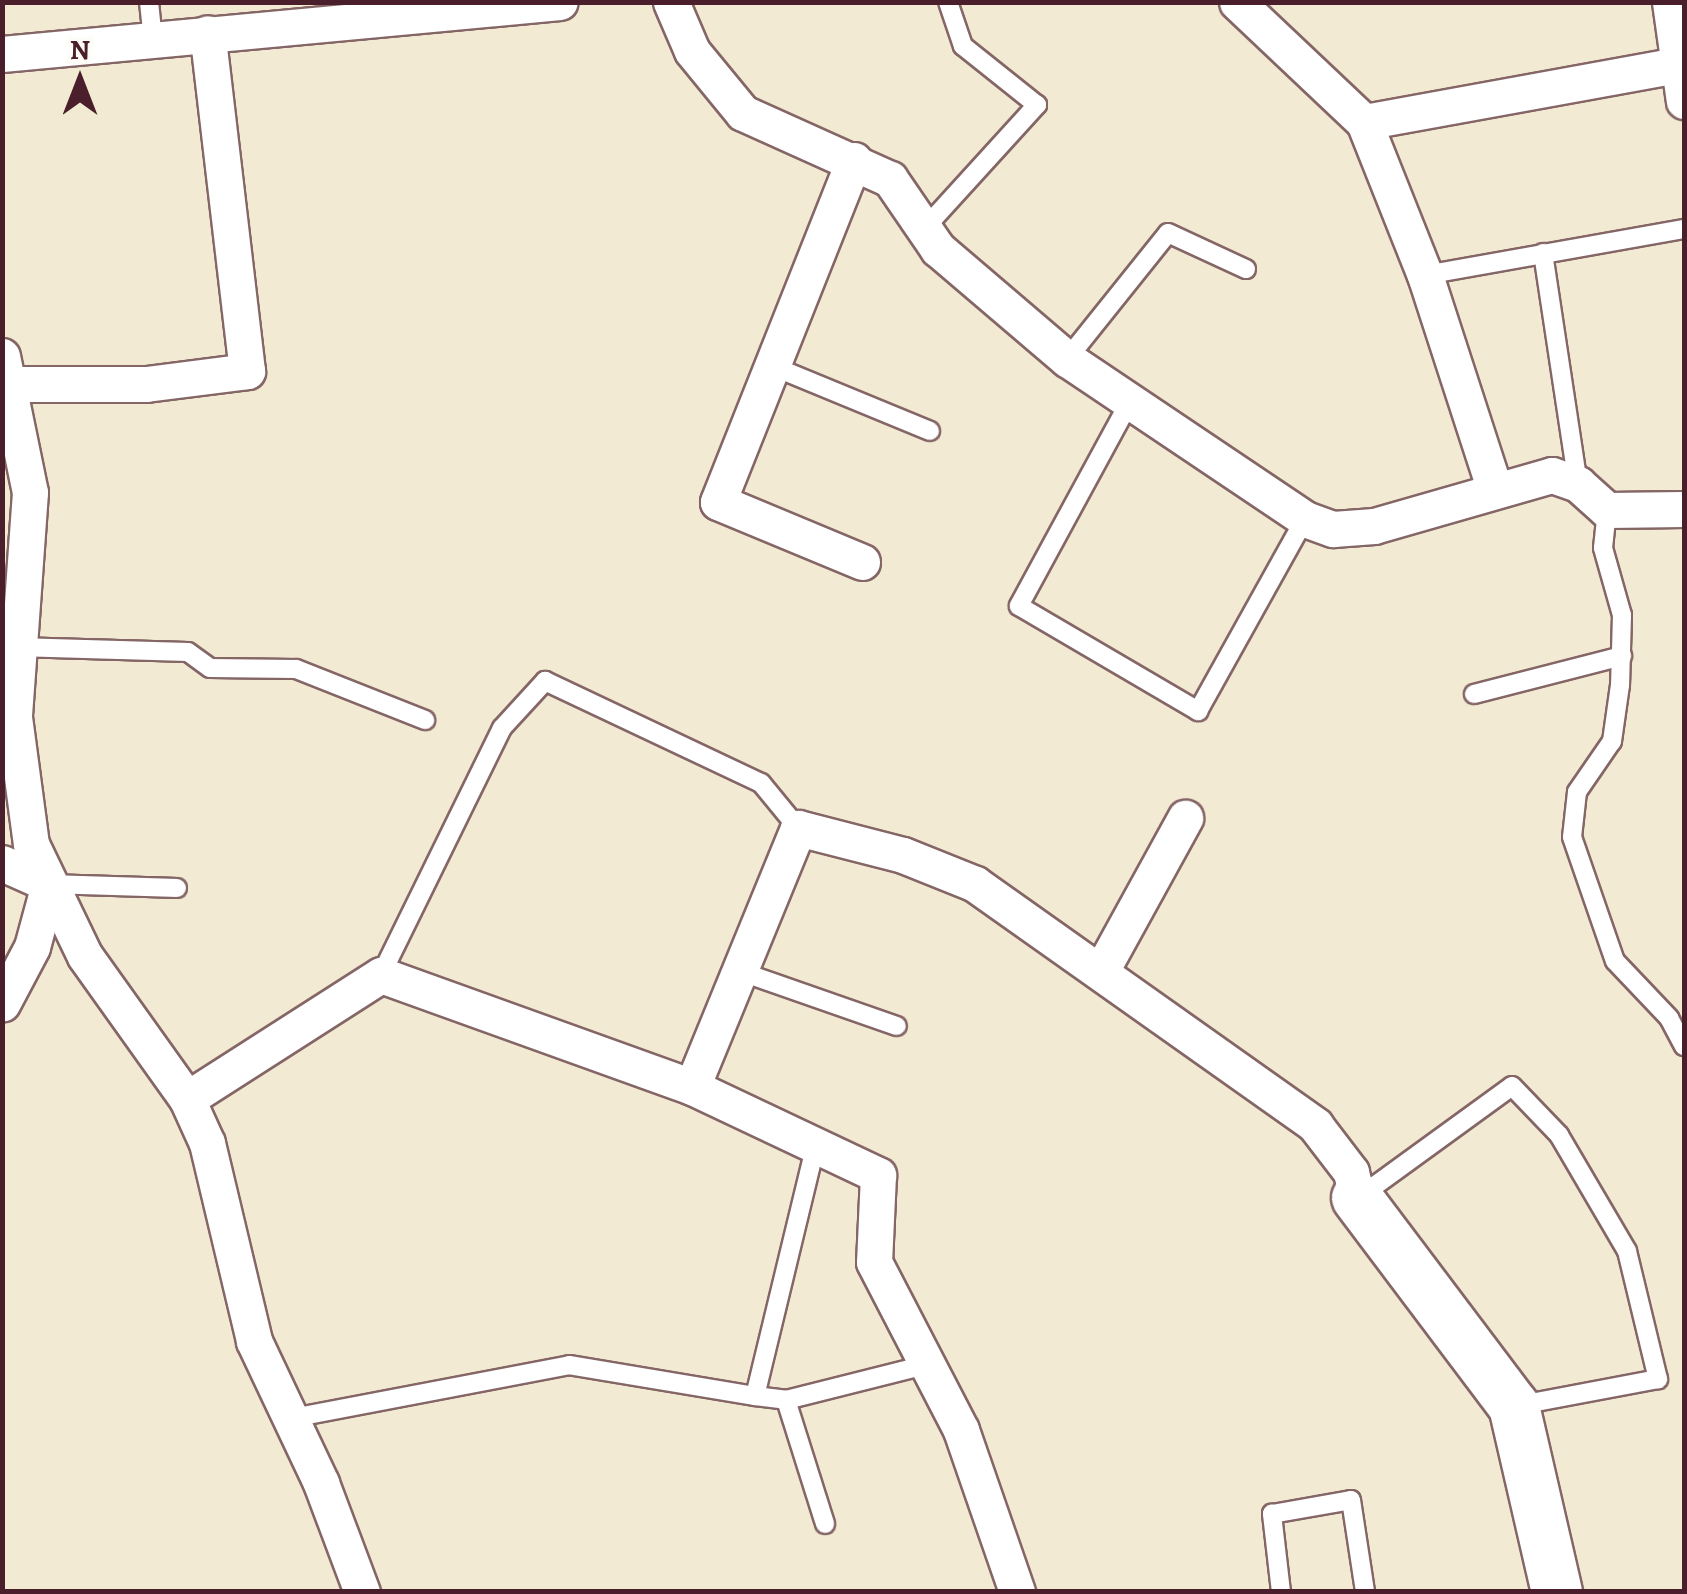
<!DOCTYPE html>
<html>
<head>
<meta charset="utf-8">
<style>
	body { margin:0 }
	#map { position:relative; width:1687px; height:1594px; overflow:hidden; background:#f3ead3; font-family:Alegreya,serif }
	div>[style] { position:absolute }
	.roads { filter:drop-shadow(2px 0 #856666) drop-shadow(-2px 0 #856666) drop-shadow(0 2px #856666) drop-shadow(0 -2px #856666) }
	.lane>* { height:18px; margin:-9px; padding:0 9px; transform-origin:9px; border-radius:9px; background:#fff }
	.street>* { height:35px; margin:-17.5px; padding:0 17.5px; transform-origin:17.5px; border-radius:17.5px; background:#fff }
	.secondary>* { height:50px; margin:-25px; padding:0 25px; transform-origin:25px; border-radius:25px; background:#fff }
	span { translate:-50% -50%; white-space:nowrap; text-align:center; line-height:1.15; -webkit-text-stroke:10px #fdfcf7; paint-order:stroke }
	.frame { position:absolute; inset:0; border:5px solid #4a1f2b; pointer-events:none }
	.north { position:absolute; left:30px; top:30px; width:100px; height:100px; -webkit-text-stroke:8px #fdfcf7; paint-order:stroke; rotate:0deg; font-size:28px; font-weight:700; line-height:40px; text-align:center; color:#4a1f2b }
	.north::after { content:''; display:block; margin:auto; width:35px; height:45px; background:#4a1f2b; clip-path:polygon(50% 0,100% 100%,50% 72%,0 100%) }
</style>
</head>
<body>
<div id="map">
	<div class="roads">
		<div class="lane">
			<div style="left:149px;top:2px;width:37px;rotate:84deg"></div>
			<div style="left:924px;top:229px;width:168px;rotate:-47.7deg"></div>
			<div style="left:1037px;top:105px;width:95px;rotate:-141.4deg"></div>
			<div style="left:963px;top:46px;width:46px;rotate:-108.8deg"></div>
			<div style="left:1543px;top:253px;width:234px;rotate:81.4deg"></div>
			<div style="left:1425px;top:275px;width:263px;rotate:-10.1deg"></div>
			<div style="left:1067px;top:359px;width:161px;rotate:-51.3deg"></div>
			<div style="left:1168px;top:233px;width:86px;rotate:24.8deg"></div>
			<div style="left:770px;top:365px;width:173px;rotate:22.4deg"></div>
			<div style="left:1129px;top:403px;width:231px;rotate:118.5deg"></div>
			<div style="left:1019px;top:606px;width:208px;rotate:30.4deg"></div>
			<div style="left:1198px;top:711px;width:220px;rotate:-60.9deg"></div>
			<div style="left:1607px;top:510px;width:38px;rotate:96deg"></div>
			<div style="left:1603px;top:548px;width:70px;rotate:74.2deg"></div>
			<div style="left:1622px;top:615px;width:70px;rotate:91.6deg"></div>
			<div style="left:1620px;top:685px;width:57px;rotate:98.1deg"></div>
			<div style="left:1612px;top:741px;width:62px;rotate:124.5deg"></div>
			<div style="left:1577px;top:792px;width:45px;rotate:96.3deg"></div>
			<div style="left:1572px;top:837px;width:131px;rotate:70.9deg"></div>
			<div style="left:1615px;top:961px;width:79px;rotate:46.5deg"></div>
			<div style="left:1669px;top:1018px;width:32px;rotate:62deg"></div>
			<div style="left:16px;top:647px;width:172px;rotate:1.7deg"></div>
			<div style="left:188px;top:652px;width:27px;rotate:36deg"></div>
			<div style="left:210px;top:668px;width:86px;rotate:0.7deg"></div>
			<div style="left:296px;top:669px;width:139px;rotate:21.6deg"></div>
			<div style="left:1474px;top:694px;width:153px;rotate:-14.4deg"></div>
			<div style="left:49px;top:884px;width:128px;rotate:1.8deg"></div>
			<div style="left:739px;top:971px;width:167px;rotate:19.2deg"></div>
			<div style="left:381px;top:975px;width:275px;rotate:-63.9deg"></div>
			<div style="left:502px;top:728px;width:64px;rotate:-47.5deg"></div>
			<div style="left:545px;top:681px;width:239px;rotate:25.3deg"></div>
			<div style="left:761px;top:783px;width:58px;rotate:50.6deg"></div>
			<div style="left:815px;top:1148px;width:255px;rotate:103.6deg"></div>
			<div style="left:755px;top:1396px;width:31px;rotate:7deg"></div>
			<div style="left:786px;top:1400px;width:147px;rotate:-14.1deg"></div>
			<div style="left:1362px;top:1195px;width:185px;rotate:-36deg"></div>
			<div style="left:1512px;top:1086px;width:68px;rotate:46.2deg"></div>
			<div style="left:1559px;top:1135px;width:134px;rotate:59.6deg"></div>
			<div style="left:1627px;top:1251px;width:132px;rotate:76.4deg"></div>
			<div style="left:1658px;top:1379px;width:146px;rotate:169.3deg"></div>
			<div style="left:786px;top:1400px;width:130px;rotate:72.5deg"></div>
			<div style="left:287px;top:1419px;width:287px;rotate:-10.8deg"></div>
			<div style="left:569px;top:1365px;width:189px;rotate:9.5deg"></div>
			<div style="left:1281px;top:1592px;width:79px;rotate:-96.6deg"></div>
			<div style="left:1272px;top:1514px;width:80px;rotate:-10deg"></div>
			<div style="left:1351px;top:1500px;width:93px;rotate:81.3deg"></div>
		</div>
		<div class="street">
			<div style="left:671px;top:2px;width:53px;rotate:66.8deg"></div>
			<div style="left:692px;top:51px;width:80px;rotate:50.6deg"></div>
			<div style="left:743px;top:113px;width:161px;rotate:24.2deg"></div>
			<div style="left:890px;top:179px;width:85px;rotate:55.6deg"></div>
			<div style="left:938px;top:249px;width:170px;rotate:40.5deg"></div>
			<div style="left:1067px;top:359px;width:287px;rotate:33.9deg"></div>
			<div style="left:1305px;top:519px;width:30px;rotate:20deg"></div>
			<div style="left:1333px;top:529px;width:41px;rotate:-4.2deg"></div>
			<div style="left:1374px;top:526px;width:185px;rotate:-16deg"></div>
			<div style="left:1552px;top:475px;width:28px;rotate:19deg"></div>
			<div style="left:1578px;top:484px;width:39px;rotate:42deg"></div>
			<div style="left:1607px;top:510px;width:77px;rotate:-0.7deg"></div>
			<div style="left:1237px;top:2px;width:175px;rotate:43.4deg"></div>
			<div style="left:1364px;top:122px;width:165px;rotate:68.3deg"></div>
			<div style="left:1425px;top:275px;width:226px;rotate:72deg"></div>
			<div style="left:1670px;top:2px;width:100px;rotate:82deg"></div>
			<div style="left:2px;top:54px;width:560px;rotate:-5.32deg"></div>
			<div style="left:1364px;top:122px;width:319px;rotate:-10.3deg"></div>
			<div style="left:854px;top:160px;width:368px;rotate:111.7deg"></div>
			<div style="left:718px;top:502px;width:156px;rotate:22.6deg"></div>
			<div style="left:2px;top:356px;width:139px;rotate:78.4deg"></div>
			<div style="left:30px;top:492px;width:226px;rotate:94.1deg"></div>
			<div style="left:14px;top:717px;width:128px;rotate:82.4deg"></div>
			<div style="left:31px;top:844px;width:124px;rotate:64.3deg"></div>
			<div style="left:85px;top:956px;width:176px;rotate:54.5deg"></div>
			<div style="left:187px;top:1099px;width:48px;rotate:65.6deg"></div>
			<div style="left:207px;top:1143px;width:204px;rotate:76.6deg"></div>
			<div style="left:254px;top:1341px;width:157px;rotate:64.7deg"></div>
			<div style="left:321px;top:1483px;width:116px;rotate:69.4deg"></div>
			<div style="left:10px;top:384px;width:136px"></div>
			<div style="left:146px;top:384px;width:102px;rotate:-7.3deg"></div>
			<div style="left:247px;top:371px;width:340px;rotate:-96.7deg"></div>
			<div style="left:2px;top:863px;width:51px;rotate:24.1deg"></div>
			<div style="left:49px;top:884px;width:65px;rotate:105.1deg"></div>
			<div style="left:32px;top:947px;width:64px;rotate:117.8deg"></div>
			<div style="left:1101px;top:971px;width:175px;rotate:-61.2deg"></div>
			<div style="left:692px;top:1087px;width:206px;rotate:25.3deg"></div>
			<div style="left:878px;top:1175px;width:87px;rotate:92.6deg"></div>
			<div style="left:874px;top:1262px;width:189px;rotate:62.6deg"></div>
			<div style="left:961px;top:1430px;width:171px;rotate:70.9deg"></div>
			<div style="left:187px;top:1099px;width:230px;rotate:-32.6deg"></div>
			<div style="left:381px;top:975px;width:331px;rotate:19.8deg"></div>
			<div style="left:692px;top:1087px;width:280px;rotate:-67.7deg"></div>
			<div style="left:798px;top:828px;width:108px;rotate:14.4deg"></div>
			<div style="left:903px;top:855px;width:78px;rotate:21.9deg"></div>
			<div style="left:975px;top:884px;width:417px;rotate:35.3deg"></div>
			<div style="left:1315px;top:1125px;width:59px;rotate:52.5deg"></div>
			<div style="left:1351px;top:1172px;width:27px;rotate:77deg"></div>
		</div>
		<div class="secondary">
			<div style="left:1357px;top:1198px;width:261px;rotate:53deg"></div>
			<div style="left:1514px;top:1406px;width:191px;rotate:77deg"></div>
		</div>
	</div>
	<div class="frame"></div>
	<div class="north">N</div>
</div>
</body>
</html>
